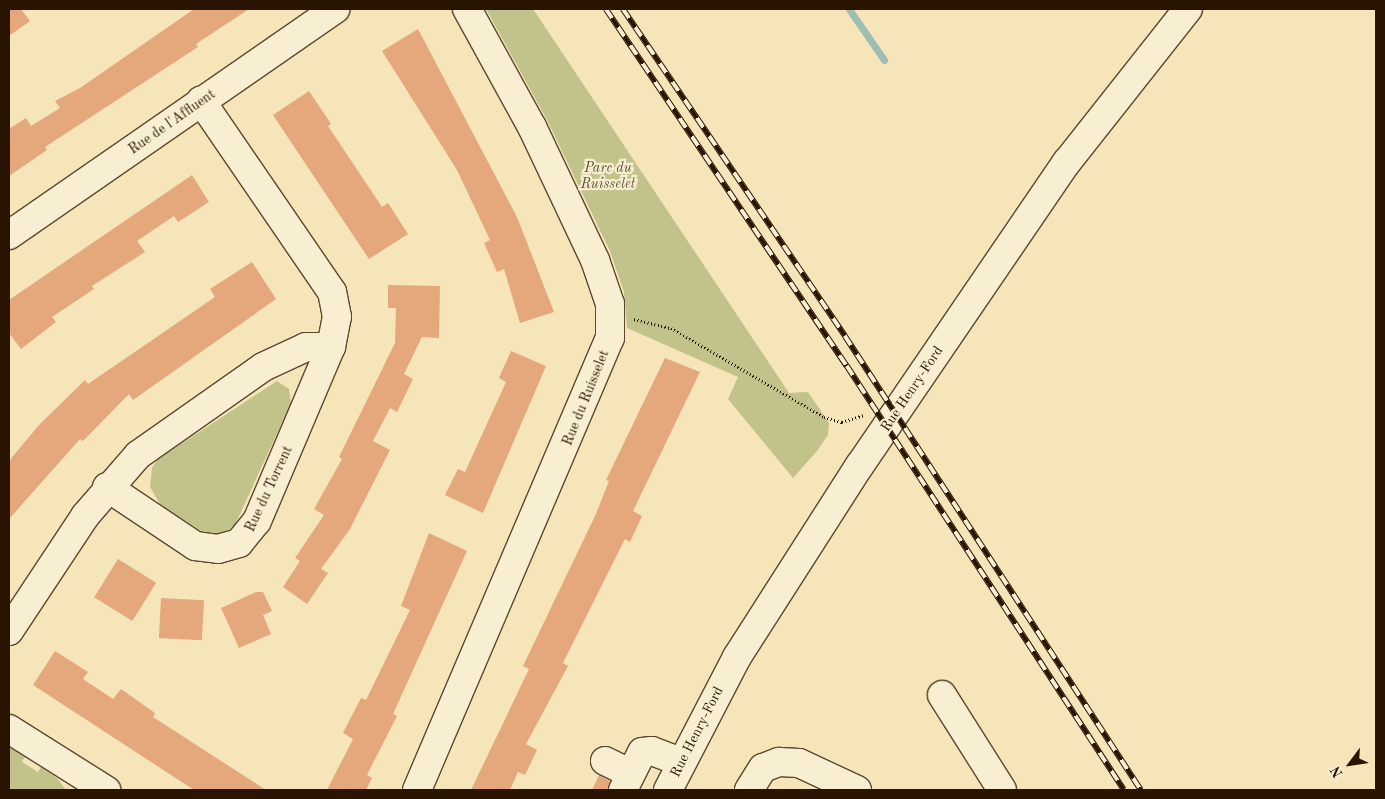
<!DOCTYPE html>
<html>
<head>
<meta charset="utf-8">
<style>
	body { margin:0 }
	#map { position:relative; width:1385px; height:799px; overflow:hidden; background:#f5e5b8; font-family:"Old Standard TT",serif }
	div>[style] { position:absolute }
	.green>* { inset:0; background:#c2c38a }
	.stream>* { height:7px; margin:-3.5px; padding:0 3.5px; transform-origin:3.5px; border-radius:3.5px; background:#9cbfb2 }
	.building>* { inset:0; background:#e5a77c; transform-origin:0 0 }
	.path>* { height:3px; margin-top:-1.5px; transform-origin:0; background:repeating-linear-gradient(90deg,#281401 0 1px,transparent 0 3.5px) }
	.roads { filter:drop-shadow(1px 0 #5b482f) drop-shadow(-1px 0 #5b482f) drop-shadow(0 1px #5b482f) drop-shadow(0 -1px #5b482f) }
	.minor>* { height:28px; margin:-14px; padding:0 14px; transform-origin:14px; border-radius:14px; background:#f8eed1 }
	.rail>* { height:5.5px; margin-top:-2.75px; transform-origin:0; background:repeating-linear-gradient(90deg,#f8eed1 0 11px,#281401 0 22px); box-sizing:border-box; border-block:1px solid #281401 }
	span { translate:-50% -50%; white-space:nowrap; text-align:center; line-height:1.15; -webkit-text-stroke:4.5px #f8eed1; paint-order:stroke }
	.street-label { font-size:14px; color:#281401 }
	.park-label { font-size:14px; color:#5e5131; font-style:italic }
	.frame { position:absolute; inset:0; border:10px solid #281401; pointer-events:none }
	.north { position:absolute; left:1325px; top:739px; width:50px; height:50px; -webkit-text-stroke:4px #f8eed1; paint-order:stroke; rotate:239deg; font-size:14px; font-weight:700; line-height:20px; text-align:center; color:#281401 }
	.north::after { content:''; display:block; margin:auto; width:18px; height:22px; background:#281401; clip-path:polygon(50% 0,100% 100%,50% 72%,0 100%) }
</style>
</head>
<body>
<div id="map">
	<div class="green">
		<div style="clip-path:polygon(486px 9px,533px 9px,789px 393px,808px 392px,829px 423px,828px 435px,817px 451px,793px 478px,728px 399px,738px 377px,627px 328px,624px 292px,610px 251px,547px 120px)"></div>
		<div style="clip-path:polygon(277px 381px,289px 389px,291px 403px,234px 527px,220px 534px,201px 531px,160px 504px,150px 487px,152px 468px,158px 459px)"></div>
		<div style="clip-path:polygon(9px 747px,25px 757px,22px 762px,38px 772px,41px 767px,57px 778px,66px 790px,9px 790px)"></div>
	</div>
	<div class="stream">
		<div style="left:849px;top:9px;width:62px;rotate:55.5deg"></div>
	</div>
	<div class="building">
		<div style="clip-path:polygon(9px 9px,21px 9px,30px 21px,9px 36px)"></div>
		<div style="clip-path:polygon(194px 9px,249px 9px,196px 44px,198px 47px,45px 147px,47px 150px,9px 176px,9px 129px,26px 118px,31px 126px,60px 108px,55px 101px,80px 88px)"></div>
		<div style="clip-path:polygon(418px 29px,517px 217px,554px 312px,520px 323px,504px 269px,497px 272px,484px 243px,490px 240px,457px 170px,382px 51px)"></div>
		<div style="clip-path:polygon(309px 91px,331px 124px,328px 126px,382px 207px,388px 203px,408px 234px,369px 259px,273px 115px)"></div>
		<div style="clip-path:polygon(192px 175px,209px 202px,178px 222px,174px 216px,137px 241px,145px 252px,92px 286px,94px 289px,52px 317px,56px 322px,21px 349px,9px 333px,9px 300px)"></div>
		<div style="clip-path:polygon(252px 262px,276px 299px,133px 400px,129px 394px,83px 441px,80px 439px,9px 519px,9px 461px,39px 425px,85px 380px,88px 384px,215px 297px,210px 289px)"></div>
		<div style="clip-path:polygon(388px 285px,440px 286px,439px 338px,422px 337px,404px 374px,413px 379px,397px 412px,390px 408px,373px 441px,390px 450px,350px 529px,321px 569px,328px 573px,307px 604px,283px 587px,300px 561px,295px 558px,324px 515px,314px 509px,342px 459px,339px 457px,395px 343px,396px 308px,388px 308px)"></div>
		<div style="clip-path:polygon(511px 351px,546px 366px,483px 513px,445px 495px,458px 469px,465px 472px,506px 382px,499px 378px)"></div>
		<div style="clip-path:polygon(665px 358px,700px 372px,633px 511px,642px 516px,630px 542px,625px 539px,563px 663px,568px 666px,526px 744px,537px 750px,525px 775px,518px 772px,510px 790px,471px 790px,529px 669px,523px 666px,595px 516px,609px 481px,606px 480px)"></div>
		<div style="clip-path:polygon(429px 533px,467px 551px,393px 714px,397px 716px,367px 775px,372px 778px,366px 790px,327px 790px,353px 739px,343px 733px,361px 698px,366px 700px,410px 610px,401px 606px)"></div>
		<div style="left:118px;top:559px;width:45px;height:45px;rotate:32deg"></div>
		<div style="clip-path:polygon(256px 592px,263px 592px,272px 611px,263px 615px,271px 634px,239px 648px,221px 608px)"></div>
		<div style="left:161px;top:598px;width:43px;height:40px;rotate:3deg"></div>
		<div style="clip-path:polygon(55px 651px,88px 672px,83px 679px,113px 699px,121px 689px,155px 713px,153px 717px,266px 790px,194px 790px,33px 685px)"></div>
		<div style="clip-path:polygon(599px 775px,610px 781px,607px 790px,592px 790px)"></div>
	</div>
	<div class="path">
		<div style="left:634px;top:319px;width:38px;rotate:14deg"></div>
		<div style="left:671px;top:328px;width:177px;rotate:30.2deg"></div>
		<div style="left:824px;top:417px;width:19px;rotate:16deg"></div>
		<div style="left:842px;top:422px;width:22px;rotate:-18deg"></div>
	</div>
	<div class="roads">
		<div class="minor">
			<div style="left:9px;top:235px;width:397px;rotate:-34.7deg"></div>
			<div style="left:107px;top:487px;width:106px;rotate:33.8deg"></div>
			<div style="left:195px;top:546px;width:23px;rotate:7deg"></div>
			<div style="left:218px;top:549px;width:22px;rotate:-16deg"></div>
			<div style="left:239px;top:543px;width:28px;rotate:-51deg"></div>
			<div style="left:257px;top:521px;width:189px;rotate:-67deg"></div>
			<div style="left:9px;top:631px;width:138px;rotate:-56.5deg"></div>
			<div style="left:85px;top:516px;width:81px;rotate:-49deg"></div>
			<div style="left:138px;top:455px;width:153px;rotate:-35.1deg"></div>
			<div style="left:263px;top:367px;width:47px;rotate:-24.9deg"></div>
			<div style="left:306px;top:347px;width:25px"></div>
			<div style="left:331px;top:347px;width:31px;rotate:-79deg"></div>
			<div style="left:337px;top:317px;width:25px;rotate:-101deg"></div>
			<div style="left:332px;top:292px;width:232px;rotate:-124.4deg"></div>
			<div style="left:942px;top:695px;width:112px;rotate:57.7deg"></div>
			<div style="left:9px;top:729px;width:115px;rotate:32.2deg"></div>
			<div style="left:605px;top:761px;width:28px;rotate:26deg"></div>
			<div style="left:417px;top:790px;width:491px;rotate:-66.9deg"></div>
			<div style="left:610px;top:338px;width:34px;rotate:-90deg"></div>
			<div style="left:610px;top:304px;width:46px;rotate:-108.8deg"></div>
			<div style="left:595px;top:260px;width:147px;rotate:-115.3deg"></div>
			<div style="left:532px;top:127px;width:135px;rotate:-118.8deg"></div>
			<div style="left:623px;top:790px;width:42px;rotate:-63.4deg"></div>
			<div style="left:642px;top:752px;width:10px;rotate:-6deg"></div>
			<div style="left:652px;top:751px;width:31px;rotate:21deg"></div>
			<div style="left:668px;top:790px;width:150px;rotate:-62.6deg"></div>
			<div style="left:737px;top:657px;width:228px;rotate:-57.4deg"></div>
			<div style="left:860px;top:465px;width:367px;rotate:-55.7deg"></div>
			<div style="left:1067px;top:162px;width:195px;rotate:-51.7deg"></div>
			<div style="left:749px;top:790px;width:26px;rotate:-58deg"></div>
			<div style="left:763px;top:768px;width:17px;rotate:-21deg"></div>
			<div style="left:779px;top:762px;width:20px;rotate:3deg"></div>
			<div style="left:799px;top:763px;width:64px;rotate:25deg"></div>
		</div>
	</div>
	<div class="rail">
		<div style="left:606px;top:9px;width:431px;rotate:56deg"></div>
		<div style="left:847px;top:366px;width:506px;rotate:56.84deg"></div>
		<div style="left:623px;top:9px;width:395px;rotate:55.8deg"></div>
		<div style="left:845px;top:336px;width:542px;rotate:56.9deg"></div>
	</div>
	<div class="street-label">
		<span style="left:172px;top:122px;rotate:-35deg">Rue de l'Affluent</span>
		<span style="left:912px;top:389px;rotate:-56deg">Rue Henry-Ford</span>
		<span style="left:586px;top:398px;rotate:-68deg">Rue du Ruisselet</span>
		<span style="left:269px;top:489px;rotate:-65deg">Rue du Torrent</span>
		<span style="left:697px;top:732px;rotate:-63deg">Rue Henry-Ford</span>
	</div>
	<div class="park-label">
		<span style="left:608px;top:176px">Parc du<br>Ruisselet</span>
	</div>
	<div class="frame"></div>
	<div class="north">N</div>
</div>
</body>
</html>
